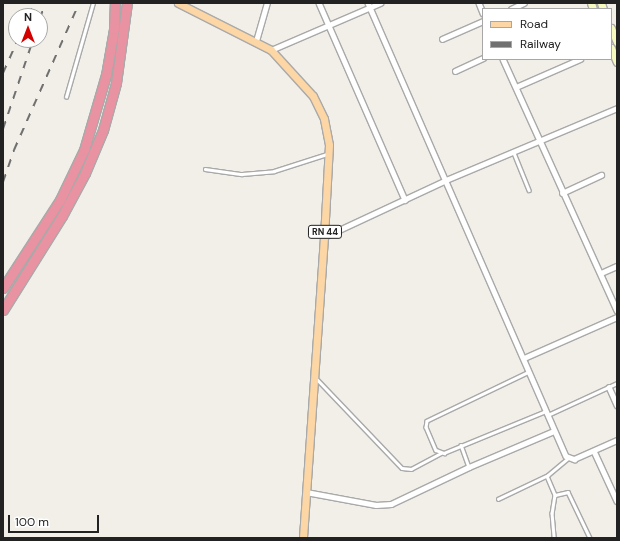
<!DOCTYPE html>
<html>
<head>
<meta charset="utf-8">
<style>
	body { margin:0 }
	#map { position:relative; width:620px; height:541px; overflow:hidden; background:#f2efe9; font-family:"DM Sans",sans-serif }
	div>[style] { position:absolute }
	.roads { filter:drop-shadow(1px 0 #a9a9a9) drop-shadow(-1px 0 #a9a9a9) drop-shadow(0 1px #a9a9a9) drop-shadow(0 -1px #a9a9a9) }
	.lane>* { height:2.5px; margin:-1.25px; padding:0 1.25px; transform-origin:1.25px; border-radius:1.25px; background:#fff }
	.street>* { height:4.5px; margin:-2.25px; padding:0 2.25px; transform-origin:2.25px; border-radius:2.25px; background:#fff }
	.secondary>* { height:7px; margin:-3.5px; padding:0 3.5px; transform-origin:3.5px; border-radius:3.5px; background:#f7fabf }
	.primary>* { height:7px; margin:-3.5px; padding:0 3.5px; transform-origin:3.5px; border-radius:3.5px; background:#fcd6a4 }
	.highway>* { height:9px; margin:-4.5px; padding:0 4.5px; transform-origin:4.5px; border-radius:4.5px; background:#e892a2 }
	.rail>* { height:2px; margin-top:-1px; transform-origin:0; background:repeating-linear-gradient(90deg,#707070 0 8px,transparent 0 16px) }
	span { translate:-50% -50%; white-space:nowrap; text-align:center; line-height:1.15; -webkit-text-stroke:3px #fff; paint-order:stroke }
	.shield-label span { padding:1px 3px; background:#fff; border:1px solid; border-radius:3px; -webkit-text-stroke-width:0 }
	.shield-label { font-size:9px; color:#222; font-weight:700 }
	.frame { position:absolute; inset:0; border:4px solid #222; pointer-events:none }
	.legend { position:absolute; left:482px; top:8px; width:130px; height:52px; box-sizing:border-box; background:#fff; border:1px solid #a7a7a7; margin:0; padding:5px 7px; list-style:none; font-size:12px; color:#222 }
	.legend li { display:flex; align-items:center; gap:8px; height:20px }
	.legend b { width:20px; border:1px solid #a7a7a7 }
	.north { position:absolute; left:8px; top:8px; width:40px; height:40px; box-sizing:border-box; background:#fff; border:1px solid #a7a7a7; border-radius:50%; rotate:0deg; font-size:11px; font-weight:700; line-height:16px; text-align:center; color:#222 }
	.north::after { content:''; display:block; margin:auto; width:14px; height:18px; background:#d40000; clip-path:polygon(50% 0,100% 100%,50% 72%,0 100%) }
	.scale { position:absolute; left:8px; top:515px; width:91px; height:18px; box-sizing:border-box; border:2px solid #222; border-top:0; padding-left:5px; font-size:12px; line-height:14px; white-space:nowrap; color:#222; -webkit-text-stroke:3px #fff; paint-order:stroke }
</style>
</head>
<body>
<div id="map">
	<div class="roads">
		<div class="lane">
			<div style="left:66px;top:97px;width:98px;rotate:-74deg"></div>
			<div style="left:514px;top:153px;width:40px;rotate:68deg"></div>
			<div style="left:205px;top:169px;width:37px;rotate:8deg"></div>
			<div style="left:242px;top:174px;width:32px;rotate:-5deg"></div>
			<div style="left:274px;top:171px;width:56px;rotate:-17.8deg"></div>
			<div style="left:529px;top:372px;width:113px;rotate:154.3deg"></div>
			<div style="left:427px;top:421px;width:6px;rotate:99deg"></div>
			<div style="left:426px;top:427px;width:25px;rotate:67deg"></div>
			<div style="left:436px;top:450px;width:9px;rotate:21deg"></div>
			<div style="left:444px;top:453px;width:110px;rotate:-22.4deg"></div>
			<div style="left:316px;top:378px;width:124px;rotate:46.3deg"></div>
			<div style="left:402px;top:468px;width:9px;rotate:6deg"></div>
			<div style="left:411px;top:469px;width:34px;rotate:-28deg"></div>
			<div style="left:548px;top:415px;width:76px;rotate:-24.9deg"></div>
			<div style="left:461px;top:445px;width:23px;rotate:70deg"></div>
			<div style="left:547px;top:476px;width:21px;rotate:67deg"></div>
			<div style="left:555px;top:495px;width:18px;rotate:99deg"></div>
			<div style="left:552px;top:513px;width:25px;rotate:85deg"></div>
			<div style="left:555px;top:495px;width:13px;rotate:-13deg"></div>
			<div style="left:568px;top:492px;width:51px;rotate:64.4deg"></div>
			<div style="left:498px;top:499px;width:55px;rotate:-25.6deg"></div>
			<div style="left:548px;top:475px;width:26px;rotate:-40deg"></div>
		</div>
		<div class="street">
			<div style="left:319px;top:3px;width:215px;rotate:66.4deg"></div>
			<div style="left:368px;top:3px;width:494px;rotate:66.4deg"></div>
			<div style="left:566px;top:456px;width:9px;rotate:21deg"></div>
			<div style="left:574px;top:459px;width:47px;rotate:-23.8deg"></div>
			<div style="left:479px;top:3px;width:11px;rotate:68deg"></div>
			<div style="left:511px;top:9px;width:14px;rotate:-25deg"></div>
			<div style="left:442px;top:39px;width:45px;rotate:-23.7deg"></div>
			<div style="left:256px;top:41px;width:40px;rotate:-74deg"></div>
			<div style="left:271px;top:50px;width:119px;rotate:-23.3deg"></div>
			<div style="left:503px;top:59px;width:276px;rotate:65.6deg"></div>
			<div style="left:455px;top:71px;width:31px;rotate:-25deg"></div>
			<div style="left:516px;top:87px;width:70px;rotate:-23.6deg"></div>
			<div style="left:562px;top:193px;width:43px;rotate:-24.8deg"></div>
			<div style="left:324px;top:237px;width:135px;rotate:-25deg"></div>
			<div style="left:446px;top:180px;width:186px;rotate:-22.8deg"></div>
			<div style="left:601px;top:273px;width:17px;rotate:-24deg"></div>
			<div style="left:524px;top:358px;width:102px;rotate:-23.8deg"></div>
			<div style="left:609px;top:387px;width:20px;rotate:66deg"></div>
			<div style="left:594px;top:451px;width:55px;rotate:65.3deg"></div>
			<div style="left:306px;top:492px;width:71px;rotate:10.5deg"></div>
			<div style="left:376px;top:505px;width:15px;rotate:-4deg"></div>
			<div style="left:391px;top:504px;width:86px;rotate:-25.4deg"></div>
			<div style="left:469px;top:467px;width:92px;rotate:-23deg"></div>
		</div>
		<div class="secondary">
			<div style="left:591px;top:3px;width:6px;rotate:72deg"></div>
			<div style="left:601px;top:3px;width:6px;rotate:72deg"></div>
			<div style="left:611px;top:28px;width:15px;rotate:67deg"></div>
			<div style="left:611px;top:48px;width:15px;rotate:67deg"></div>
		</div>
		<div class="primary">
			<div style="left:178px;top:3px;width:104px;rotate:26.8deg"></div>
			<div style="left:271px;top:50px;width:62px;rotate:47.6deg"></div>
			<div style="left:313px;top:96px;width:25px;rotate:64deg"></div>
			<div style="left:324px;top:119px;width:26px;rotate:79deg"></div>
			<div style="left:329px;top:145px;width:92px;rotate:93.1deg"></div>
			<div style="left:324px;top:237px;width:302px;rotate:94deg"></div>
		</div>
		<div class="highway">
			<div style="left:3px;top:288px;width:105px;rotate:-57.1deg"></div>
			<div style="left:60px;top:200px;width:55px;rotate:-64.4deg"></div>
			<div style="left:84px;top:150px;width:78px;rotate:-73.7deg"></div>
			<div style="left:106px;top:75px;width:47px;rotate:-80.1deg"></div>
			<div style="left:114px;top:29px;width:26px;rotate:-88deg"></div>
			<div style="left:3px;top:310px;width:111px;rotate:-57.9deg"></div>
			<div style="left:62px;top:216px;width:49px;rotate:-61.9deg"></div>
			<div style="left:85px;top:173px;width:47px;rotate:-67.3deg"></div>
			<div style="left:103px;top:130px;width:49px;rotate:-74.5deg"></div>
			<div style="left:116px;top:83px;width:81px;rotate:-82.2deg"></div>
		</div>
	</div>
	<div class="rail">
		<div style="left:29px;top:16px;width:14px;rotate:-69deg"></div>
		<div style="left:40px;top:19px;width:17px;rotate:-73deg"></div>
		<div style="left:3px;top:73px;width:36px;rotate:-66deg"></div>
		<div style="left:3px;top:129px;width:94px;rotate:-71.4deg"></div>
		<div style="left:3px;top:182px;width:34px;rotate:-71deg"></div>
		<div style="left:14px;top:150px;width:161px;rotate:-66.1deg"></div>
	</div>
	<div class="shield-label">
		<span style="left:325px;top:232px">RN 44</span>
	</div>
	<div class="frame"></div>
	<ul class="legend">
	<li><b style="height:5px;background:#fcd6a4"></b>Road</li>
	<li><b style="height:5px;background:#707070"></b>Railway</li>
	</ul>
	<div class="north">N</div>
	<div class="scale">100 m</div>
</div>
</body>
</html>
